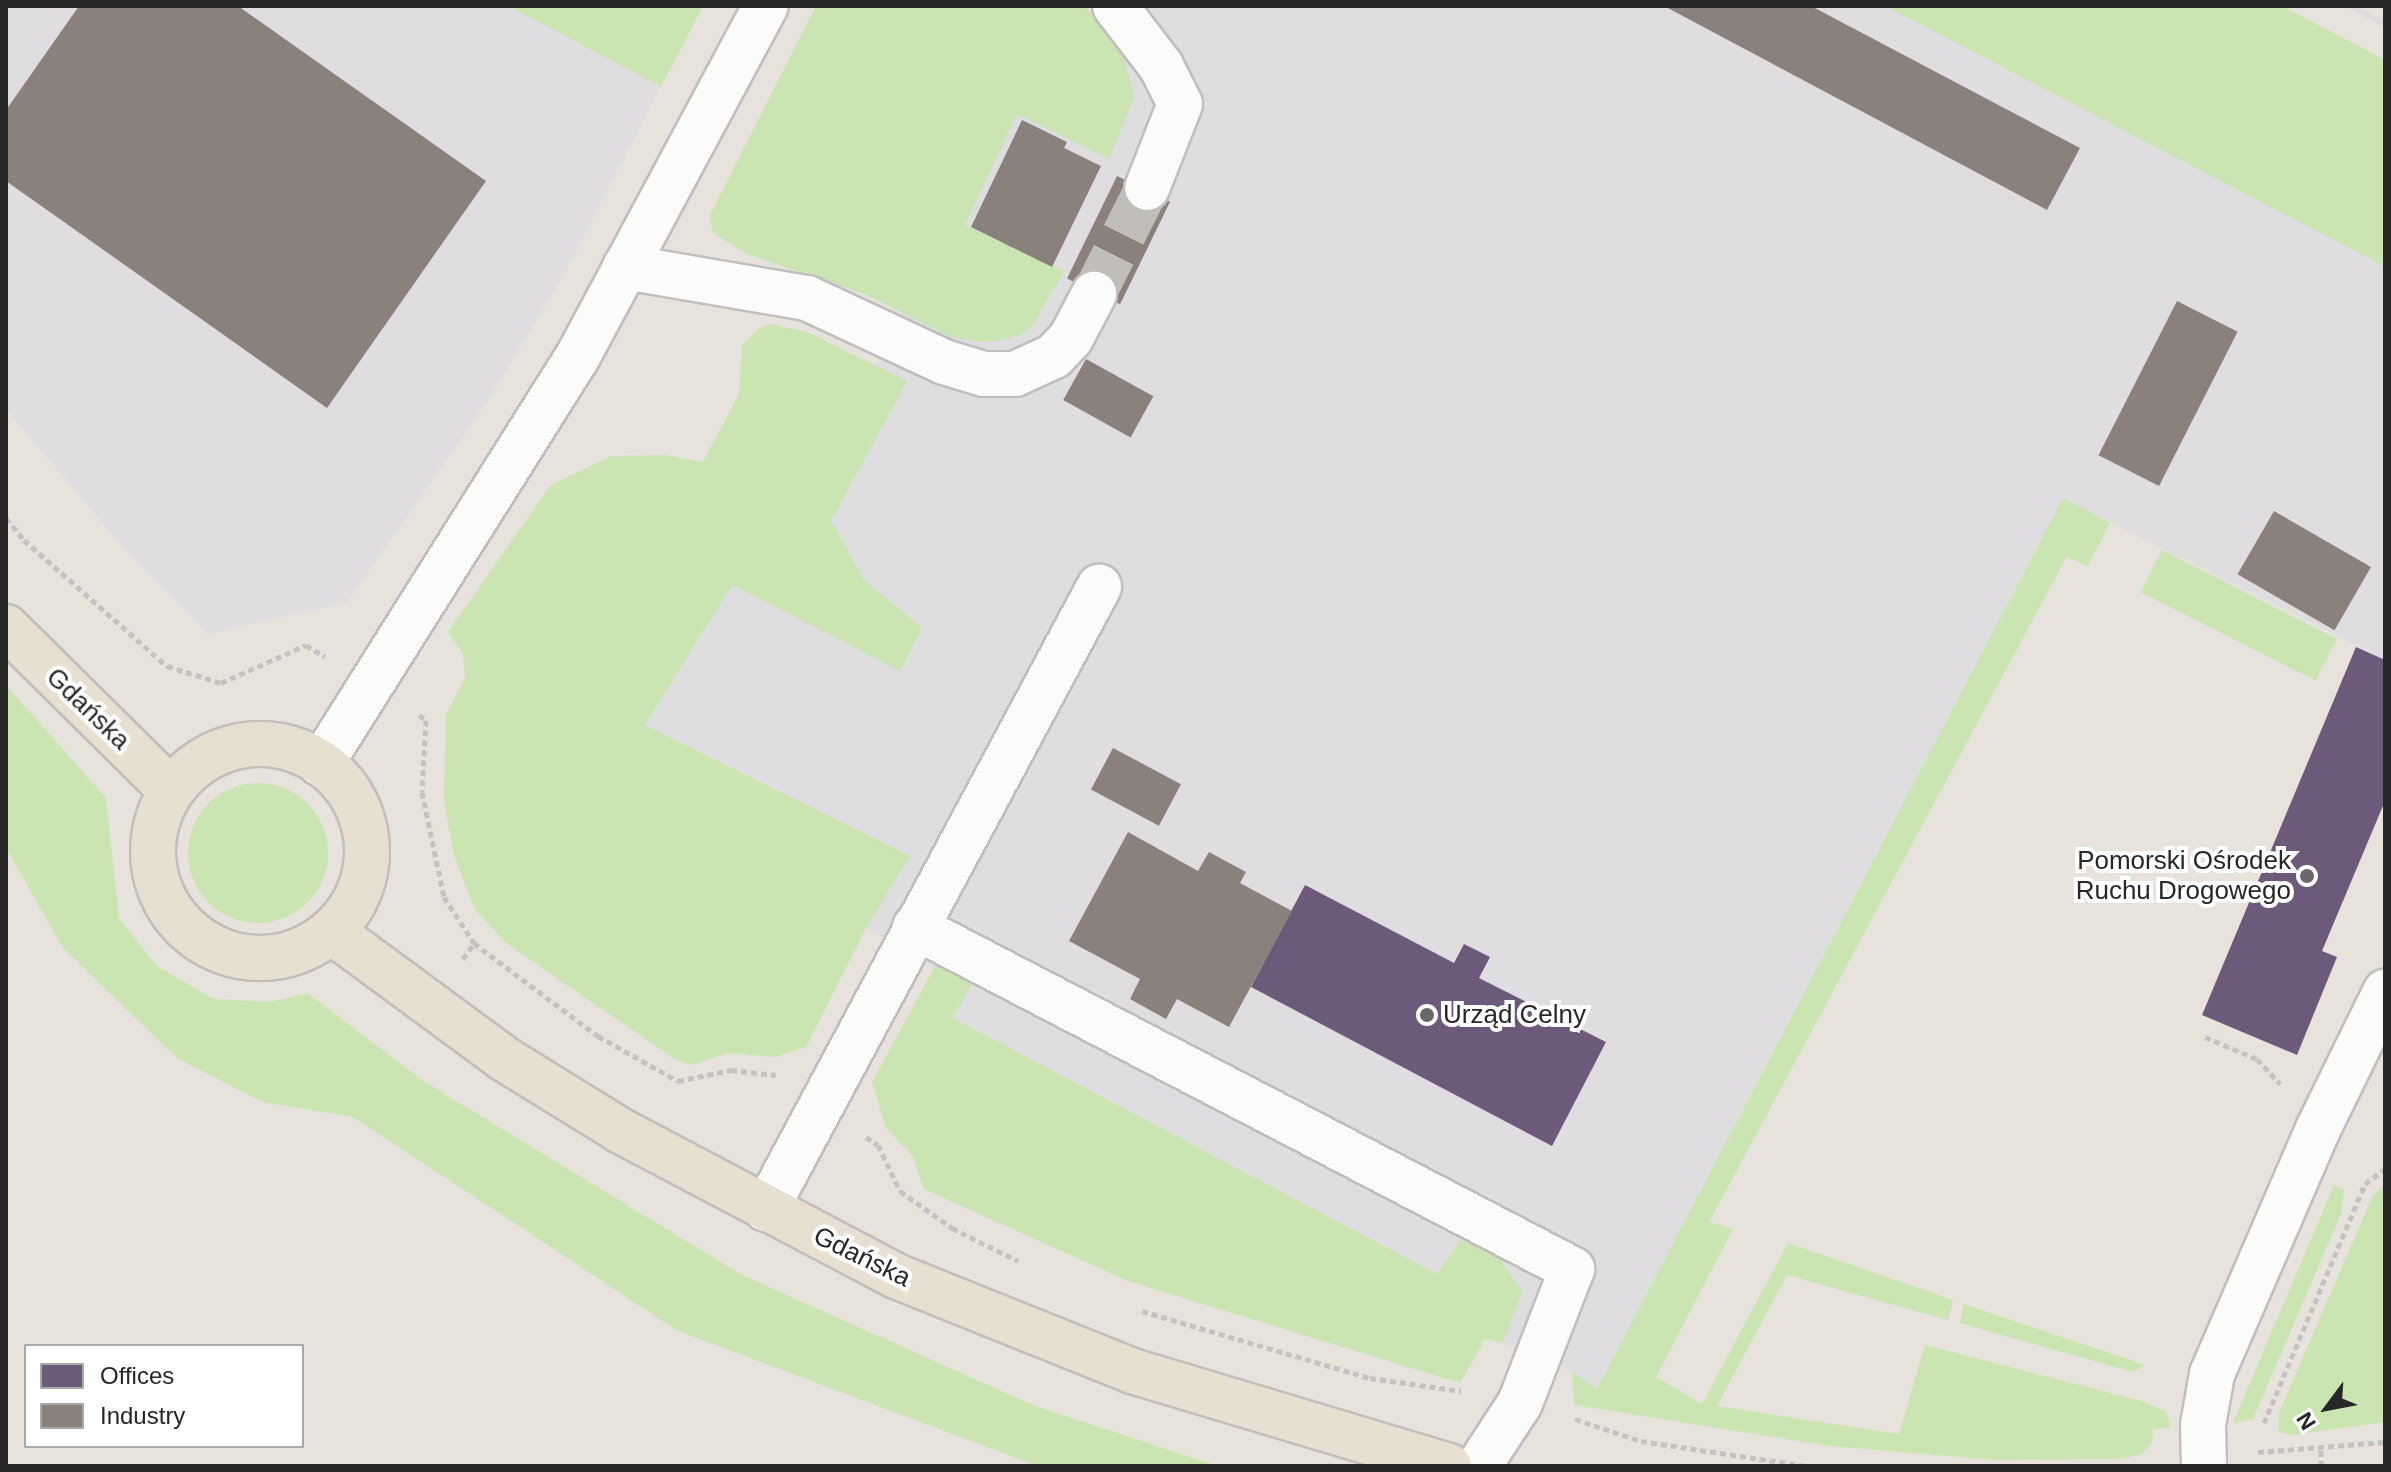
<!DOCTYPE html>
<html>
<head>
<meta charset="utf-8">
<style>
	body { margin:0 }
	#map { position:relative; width:2391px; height:1472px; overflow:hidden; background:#e7e2dc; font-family:Arial,sans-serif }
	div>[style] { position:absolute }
	.industrial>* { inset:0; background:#e0dde0 }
	.green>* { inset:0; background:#cae5b1; transform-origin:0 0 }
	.round { border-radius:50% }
	.offices>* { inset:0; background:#6d597a }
	.industry>* { inset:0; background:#8a817c; transform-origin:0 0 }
	.minor-tunnel>* { height:44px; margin-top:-22px; transform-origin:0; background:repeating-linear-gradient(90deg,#c1bdb8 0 44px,transparent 0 66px) }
	.path>* { height:5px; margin-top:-2.5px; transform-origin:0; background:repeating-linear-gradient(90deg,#c4c3c2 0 6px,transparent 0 10px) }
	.roads { filter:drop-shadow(2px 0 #c0bebe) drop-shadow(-2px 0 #c0bebe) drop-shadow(0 2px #c0bebe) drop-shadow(0 -2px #c0bebe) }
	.minor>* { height:44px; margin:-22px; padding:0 22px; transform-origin:22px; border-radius:22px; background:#fbfbfa }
	.major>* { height:44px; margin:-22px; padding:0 22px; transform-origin:22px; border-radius:22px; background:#e7e0d0 }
	.major>.ring { margin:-22px; padding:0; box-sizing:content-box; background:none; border:44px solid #e7e0d0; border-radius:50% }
	.rail>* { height:6px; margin:-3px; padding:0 3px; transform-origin:3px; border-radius:3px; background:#dcdcde }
	.dots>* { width:22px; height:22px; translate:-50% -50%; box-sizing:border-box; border:4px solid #fff; border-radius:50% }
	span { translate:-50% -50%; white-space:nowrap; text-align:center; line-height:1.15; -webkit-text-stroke:8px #fff; paint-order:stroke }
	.street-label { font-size:26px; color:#272727 }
	.poi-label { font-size:26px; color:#272727 }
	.right { translate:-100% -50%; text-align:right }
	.left { translate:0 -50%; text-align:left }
	.frame { position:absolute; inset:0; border:8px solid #272727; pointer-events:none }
	.legend { position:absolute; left:24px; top:1344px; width:280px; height:104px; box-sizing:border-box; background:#fff; border:2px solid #a9a9a9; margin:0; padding:10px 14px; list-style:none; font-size:24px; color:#272727 }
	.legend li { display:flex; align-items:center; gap:16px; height:40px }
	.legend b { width:40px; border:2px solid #a9a9a9 }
	.north { position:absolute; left:2287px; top:1368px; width:80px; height:80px; -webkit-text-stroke:6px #fff; paint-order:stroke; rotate:238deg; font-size:22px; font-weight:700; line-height:32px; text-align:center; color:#272727 }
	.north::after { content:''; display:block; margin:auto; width:28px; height:36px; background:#272727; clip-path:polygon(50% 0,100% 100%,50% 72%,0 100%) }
</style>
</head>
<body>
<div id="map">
	<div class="industrial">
		<div style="clip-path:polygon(6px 6px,508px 6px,661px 87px,562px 278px,488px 401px,347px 602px,208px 634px,122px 546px,6px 409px)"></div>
		<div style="clip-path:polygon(1056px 6px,1885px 6px,2385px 267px,2385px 660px,2063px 499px,1597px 1389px,1559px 1365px,1503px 1343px,1522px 1291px,1437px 1274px,953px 1018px,975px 977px,948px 960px,934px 968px,866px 928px,910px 856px,645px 725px,732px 585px,900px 671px,922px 628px,864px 580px,831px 521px,871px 372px)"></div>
	</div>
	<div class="green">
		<div style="clip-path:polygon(508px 6px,703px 6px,661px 87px)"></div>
		<div style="clip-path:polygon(816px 6px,1085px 6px,1125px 60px,1134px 97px,1109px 159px,1017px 114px,965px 225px,1064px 271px,1031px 328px,1010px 339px,979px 342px,950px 337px,867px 295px,747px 254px,713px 233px,710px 215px)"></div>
		<div style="clip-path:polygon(1885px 6px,2282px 6px,2385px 60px,2385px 267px)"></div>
		<div style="clip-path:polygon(771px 324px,807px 332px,907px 381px,831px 521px,864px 580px,922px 628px,900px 671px,732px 585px,645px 725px,910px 856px,866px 928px,806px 1047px,775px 1057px,728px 1053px,691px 1065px,673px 1058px,506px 943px,474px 908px,453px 852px,444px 799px,446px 715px,465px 678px,463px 654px,448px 632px,551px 485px,611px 456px,665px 455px,703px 462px,739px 394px,742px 345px,759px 328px)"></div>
		<div style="clip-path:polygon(2063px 498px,2110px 523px,2087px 567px,2067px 556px,1709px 1222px,1733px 1229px,1656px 1377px,1702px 1404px,1788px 1243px,1953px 1300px,1948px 1320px,1787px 1275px,1717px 1406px,1899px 1434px,1925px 1345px,2145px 1402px,2167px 1412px,2170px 1428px,2153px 1429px,2152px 1443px,2141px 1454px,2121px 1459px,1996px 1460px,1829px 1446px,1574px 1405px,1572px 1372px,1597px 1389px)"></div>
		<div style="left:2162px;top:550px;width:196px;height:47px;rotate:27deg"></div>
		<div style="clip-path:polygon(6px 685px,106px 798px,119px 919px,157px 966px,213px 999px,270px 1002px,308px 993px,420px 1079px,742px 1275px,1035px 1406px,1218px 1466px,1037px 1466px,678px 1331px,353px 1117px,262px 1102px,177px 1058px,63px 948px,6px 848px)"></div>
		<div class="round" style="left:188px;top:783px;width:140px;height:140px"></div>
		<div style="clip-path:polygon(948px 960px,976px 976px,953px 1018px,1437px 1274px,1460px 1240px,1500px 1259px,1522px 1291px,1503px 1343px,1485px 1339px,1460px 1383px,1128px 1281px,924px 1189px,912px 1155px,886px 1128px,872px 1082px,934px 968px)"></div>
		<div style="clip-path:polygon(2334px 1185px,2344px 1190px,2341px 1214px,2253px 1419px,2233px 1423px)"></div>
		<div style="clip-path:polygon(2385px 1185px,2385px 1422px,2291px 1435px,2278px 1432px,2279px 1413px,2373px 1195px)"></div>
		<div style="clip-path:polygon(1964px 1304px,2136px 1362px,2144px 1365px,2133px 1372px,1960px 1323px)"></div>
	</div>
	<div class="offices">
		<div style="clip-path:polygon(2356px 647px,2385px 660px,2385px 801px,2322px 951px,2337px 957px,2297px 1055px,2202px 1015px)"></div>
		<div style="clip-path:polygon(1305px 885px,1454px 963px,1464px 944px,1490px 957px,1479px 978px,1606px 1042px,1552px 1146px,1251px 987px)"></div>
	</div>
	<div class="industry">
		<div style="clip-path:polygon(79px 6px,238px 6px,486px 181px,327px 408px,6px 181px,6px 110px)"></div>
		<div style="clip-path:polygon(1664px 6px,1811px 6px,2080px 148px,2047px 210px)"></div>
		<div style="clip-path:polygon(1022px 120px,1067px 142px,1064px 148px,1101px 166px,1052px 267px,971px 227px)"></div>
		<div style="left:1117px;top:176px;width:59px;height:114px;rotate:26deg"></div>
		<div style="left:2177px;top:301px;width:68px;height:173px;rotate:27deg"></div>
		<div style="left:1086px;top:359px;width:77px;height:47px;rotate:29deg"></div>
		<div style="left:2274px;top:511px;width:112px;height:73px;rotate:30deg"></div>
		<div style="left:1113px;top:748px;width:77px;height:47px;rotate:28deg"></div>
		<div style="clip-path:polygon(1128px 832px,1198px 871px,1209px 852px,1246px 872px,1240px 883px,1292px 911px,1229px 1027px,1177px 999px,1166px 1019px,1130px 999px,1140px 979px,1069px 941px)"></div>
	</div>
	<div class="minor-tunnel">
		<div style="left:1094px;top:294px;width:119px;rotate:-63.4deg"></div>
	</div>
	<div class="path">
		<div style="left:6px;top:518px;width:28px;rotate:51deg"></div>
		<div style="left:24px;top:540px;width:191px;rotate:41.4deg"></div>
		<div style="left:167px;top:666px;width:57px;rotate:17.5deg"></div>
		<div style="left:221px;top:683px;width:93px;rotate:-24.1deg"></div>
		<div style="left:306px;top:645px;width:22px;rotate:32deg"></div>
		<div style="left:419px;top:715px;width:9px;rotate:36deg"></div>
		<div style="left:426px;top:720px;width:72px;rotate:93.2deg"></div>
		<div style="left:422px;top:792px;width:107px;rotate:78.2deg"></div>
		<div style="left:444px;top:897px;width:55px;rotate:56.9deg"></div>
		<div style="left:474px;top:943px;width:155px;rotate:36.9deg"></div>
		<div style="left:598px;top:1036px;width:92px;rotate:29.4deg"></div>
		<div style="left:678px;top:1081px;width:54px;rotate:-11.7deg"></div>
		<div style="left:731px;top:1070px;width:45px;rotate:6.3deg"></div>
		<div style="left:463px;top:959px;width:19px;rotate:-55deg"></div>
		<div style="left:2205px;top:1037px;width:56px;rotate:22.9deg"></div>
		<div style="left:2257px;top:1059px;width:34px;rotate:47deg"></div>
		<div style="left:866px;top:1137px;width:14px;rotate:34deg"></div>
		<div style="left:878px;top:1145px;width:51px;rotate:64.4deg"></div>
		<div style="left:900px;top:1191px;width:64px;rotate:35.4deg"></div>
		<div style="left:952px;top:1228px;width:74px;rotate:26.6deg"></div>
		<div style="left:1142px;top:1311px;width:238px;rotate:16.4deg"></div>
		<div style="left:1370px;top:1378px;width:92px;rotate:8.1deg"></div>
		<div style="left:1575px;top:1419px;width:70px;rotate:18.4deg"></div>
		<div style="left:1641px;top:1441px;width:167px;rotate:8.6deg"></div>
		<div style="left:2264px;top:1423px;width:259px;rotate:-67.1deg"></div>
		<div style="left:2365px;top:1184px;width:25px;rotate:-37deg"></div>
		<div style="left:2321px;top:1450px;width:16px;rotate:90deg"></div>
		<div style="left:2258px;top:1452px;width:127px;rotate:-4.5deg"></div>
	</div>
	<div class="roads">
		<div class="minor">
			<div style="left:1115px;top:6px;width:76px;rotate:52.5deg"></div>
			<div style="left:1161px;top:66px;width:42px;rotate:63.4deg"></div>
			<div style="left:1180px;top:104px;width:90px;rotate:111.4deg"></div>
			<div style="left:625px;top:267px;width:185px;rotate:9.7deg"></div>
			<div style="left:807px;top:298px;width:151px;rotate:25deg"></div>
			<div style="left:944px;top:362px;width:42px;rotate:16.7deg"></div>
			<div style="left:984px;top:374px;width:31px"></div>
			<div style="left:1015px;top:374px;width:43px;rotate:-24.8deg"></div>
			<div style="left:1054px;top:356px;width:25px;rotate:-47deg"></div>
			<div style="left:1071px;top:338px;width:50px;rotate:-62.4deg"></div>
			<div style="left:321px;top:764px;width:482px;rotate:-57.8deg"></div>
			<div style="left:578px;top:356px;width:397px;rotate:-61.8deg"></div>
			<div style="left:915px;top:927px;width:741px;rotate:27.5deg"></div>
			<div style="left:1572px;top:1269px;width:144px;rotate:111.2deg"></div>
			<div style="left:1520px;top:1403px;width:75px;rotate:123.1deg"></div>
			<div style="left:766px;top:1209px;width:706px;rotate:-61.84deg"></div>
			<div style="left:2204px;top:1466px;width:41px;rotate:-91.4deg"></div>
			<div style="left:2203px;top:1425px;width:52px;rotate:-80deg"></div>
			<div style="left:2212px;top:1374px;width:267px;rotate:-66.6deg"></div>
			<div style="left:2318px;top:1129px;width:153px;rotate:-63.9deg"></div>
		</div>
		<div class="major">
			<div style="left:6px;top:627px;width:232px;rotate:44.7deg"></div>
			<div class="ring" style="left:153px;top:744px;width:170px;height:170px"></div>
			<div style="left:331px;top:931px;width:214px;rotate:36.4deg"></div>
			<div style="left:503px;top:1058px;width:139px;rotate:31.7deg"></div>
			<div style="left:621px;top:1131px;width:311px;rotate:27.8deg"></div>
			<div style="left:896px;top:1276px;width:254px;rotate:21.9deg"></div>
			<div style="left:1132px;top:1371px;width:331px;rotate:16.7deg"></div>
		</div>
	</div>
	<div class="rail">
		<div style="left:2351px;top:6px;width:38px;rotate:28deg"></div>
	</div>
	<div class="dots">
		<div style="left:2307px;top:876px;background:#6a6866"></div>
		<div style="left:1427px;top:1015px;background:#6a6866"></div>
	</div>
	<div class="street-label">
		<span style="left:88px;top:709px;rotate:44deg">Gdańska</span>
		<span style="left:862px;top:1257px;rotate:26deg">Gdańska</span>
	</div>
	<div class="poi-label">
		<span class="right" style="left:2291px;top:876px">Pomorski Ośrodek<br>Ruchu Drogowego</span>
		<span class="left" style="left:1443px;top:1015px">Urząd Celny</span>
	</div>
	<div class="frame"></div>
	<ul class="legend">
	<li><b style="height:22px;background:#6d597a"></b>Offices</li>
	<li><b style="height:22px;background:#8a817c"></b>Industry</li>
	</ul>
	<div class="north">N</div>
</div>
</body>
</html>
